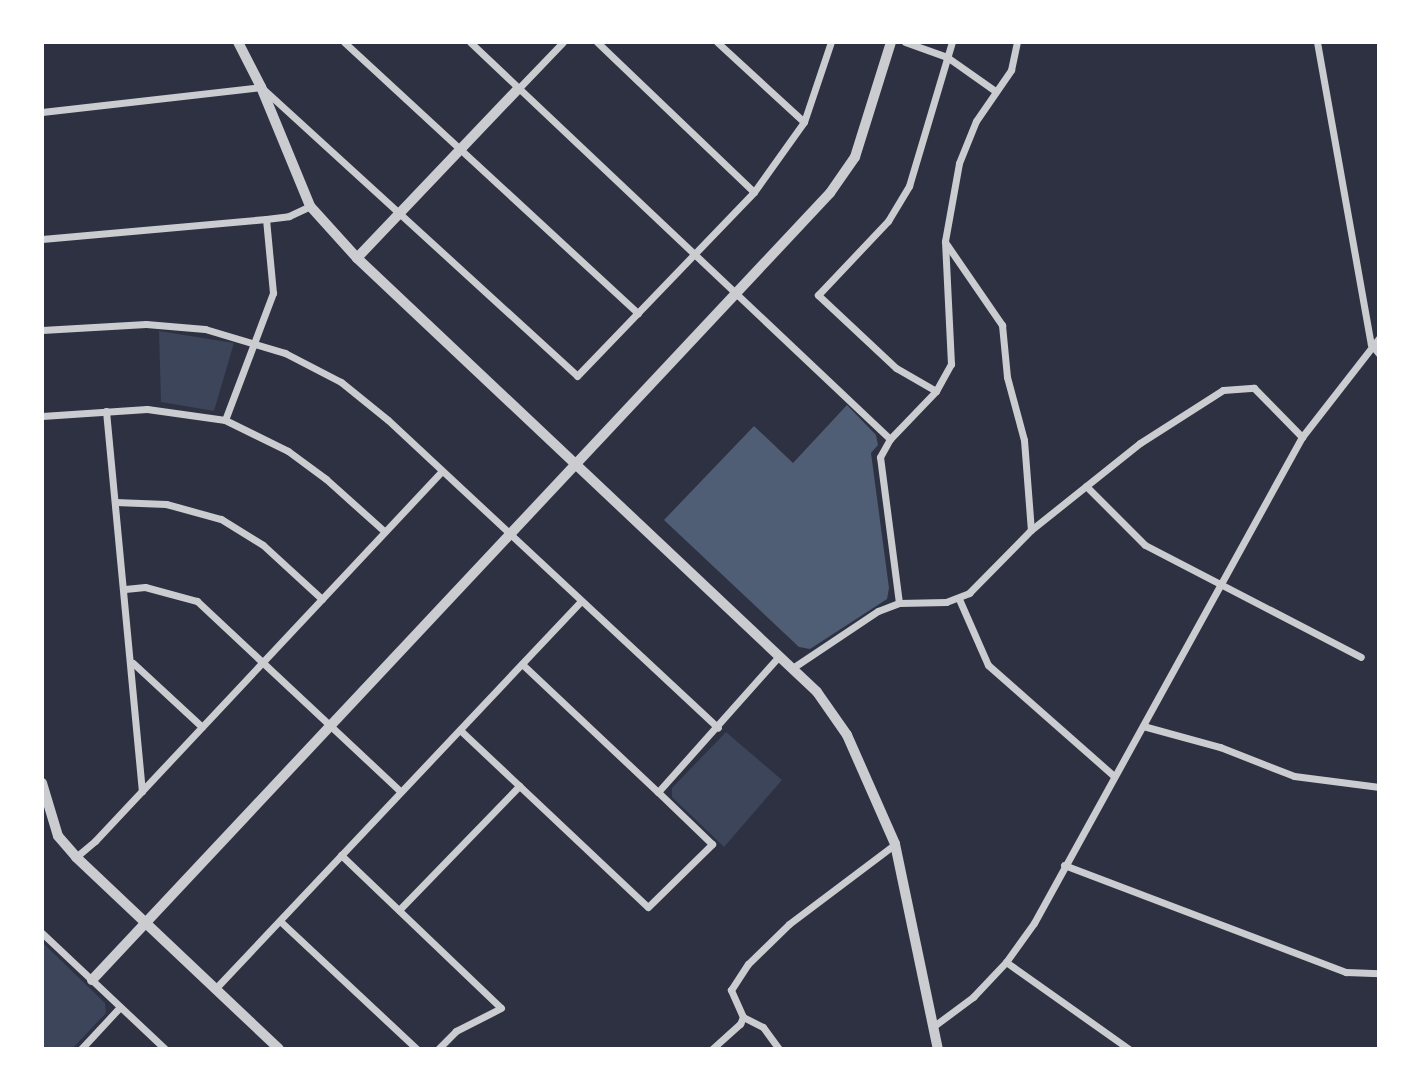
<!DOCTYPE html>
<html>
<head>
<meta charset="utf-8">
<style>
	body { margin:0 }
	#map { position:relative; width:1421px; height:1091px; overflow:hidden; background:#2d3142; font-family:"DejaVu Sans",sans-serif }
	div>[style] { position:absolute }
	.green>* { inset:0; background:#3c4559 }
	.water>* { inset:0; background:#4f5d75 }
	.minor>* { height:7px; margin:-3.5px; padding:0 3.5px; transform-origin:3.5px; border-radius:3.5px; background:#caccd0 }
	.tertiary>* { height:10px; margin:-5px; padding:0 5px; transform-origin:5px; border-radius:5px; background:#caccd0 }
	span { translate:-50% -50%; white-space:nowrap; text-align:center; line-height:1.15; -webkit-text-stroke:5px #fff; paint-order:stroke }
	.frame { position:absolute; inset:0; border:44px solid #fff; pointer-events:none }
</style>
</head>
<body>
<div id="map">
	<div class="green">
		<div style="clip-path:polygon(159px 331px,234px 343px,214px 411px,161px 402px)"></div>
		<div style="clip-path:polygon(726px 732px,782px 780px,724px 847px,672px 797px,672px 788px)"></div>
		<div style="clip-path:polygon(42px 942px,105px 1003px,106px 1013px,72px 1049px,42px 1049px)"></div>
	</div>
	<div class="water">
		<div style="clip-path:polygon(847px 405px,876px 435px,878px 445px,871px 453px,889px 588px,887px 599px,810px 649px,799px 647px,664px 520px,754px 426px,793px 463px)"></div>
	</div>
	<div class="minor">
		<div style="left:344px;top:42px;width:400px;rotate:42.7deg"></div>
		<div style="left:470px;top:42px;width:578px;rotate:43.39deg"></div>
		<div style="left:597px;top:42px;width:217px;rotate:43.7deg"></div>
		<div style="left:717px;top:42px;width:118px;rotate:42.6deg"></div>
		<div style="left:905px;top:42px;width:45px;rotate:19.7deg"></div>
		<div style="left:947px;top:57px;width:57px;rotate:35.1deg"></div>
		<div style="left:1317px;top:42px;width:307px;rotate:79.9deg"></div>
		<div style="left:1371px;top:344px;width:13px;rotate:51deg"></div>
		<div style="left:518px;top:89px;width:65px;rotate:-46.2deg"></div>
		<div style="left:42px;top:112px;width:220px;rotate:-6.5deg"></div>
		<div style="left:261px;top:87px;width:428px;rotate:42.4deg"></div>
		<div style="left:577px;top:376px;width:255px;rotate:-46.1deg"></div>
		<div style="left:754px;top:192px;width:86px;rotate:-54.5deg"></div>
		<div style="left:804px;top:122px;width:84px;rotate:-71.4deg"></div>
		<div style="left:42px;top:239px;width:225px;rotate:-5.1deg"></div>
		<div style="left:266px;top:219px;width:23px;rotate:-7deg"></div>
		<div style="left:289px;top:216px;width:23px;rotate:-25deg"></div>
		<div style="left:945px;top:242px;width:101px;rotate:55.5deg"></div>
		<div style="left:1002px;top:325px;width:52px;rotate:84.5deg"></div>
		<div style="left:1007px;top:377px;width:65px;rotate:74.9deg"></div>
		<div style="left:1024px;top:440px;width:90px;rotate:85.6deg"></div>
		<div style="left:42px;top:330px;width:104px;rotate:-3.3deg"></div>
		<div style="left:146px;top:324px;width:59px;rotate:4.8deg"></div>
		<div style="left:205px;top:329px;width:84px;rotate:16.7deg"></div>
		<div style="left:285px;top:353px;width:63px;rotate:27.4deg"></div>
		<div style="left:341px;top:382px;width:60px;rotate:39deg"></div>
		<div style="left:388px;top:420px;width:451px;rotate:43deg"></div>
		<div style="left:936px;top:391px;width:46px;rotate:-150.1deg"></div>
		<div style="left:896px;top:368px;width:107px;rotate:-136.9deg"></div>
		<div style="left:818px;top:295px;width:102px;rotate:-46.6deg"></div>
		<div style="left:888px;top:221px;width:41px;rotate:-59deg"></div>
		<div style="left:909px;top:186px;width:150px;rotate:-73.4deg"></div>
		<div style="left:106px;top:411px;width:382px;rotate:84.6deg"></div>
		<div style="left:42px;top:416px;width:105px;rotate:-3.8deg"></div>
		<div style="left:147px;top:409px;width:79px;rotate:8deg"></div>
		<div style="left:225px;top:420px;width:70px;rotate:26.2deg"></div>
		<div style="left:288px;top:451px;width:47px;rotate:36.4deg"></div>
		<div style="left:326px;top:479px;width:79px;rotate:41.9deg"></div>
		<div style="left:225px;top:420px;width:136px;rotate:-69.3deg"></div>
		<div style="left:273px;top:293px;width:74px;rotate:-95.4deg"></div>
		<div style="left:1086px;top:486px;width:83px;rotate:45deg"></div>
		<div style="left:1145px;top:545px;width:243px;rotate:27.4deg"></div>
		<div style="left:115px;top:502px;width:51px;rotate:2.2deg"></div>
		<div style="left:166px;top:504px;width:57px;rotate:15.3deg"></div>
		<div style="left:221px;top:519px;width:49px;rotate:31.8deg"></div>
		<div style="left:263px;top:545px;width:80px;rotate:42.5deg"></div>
		<div style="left:125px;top:589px;width:20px;rotate:-6deg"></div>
		<div style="left:145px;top:587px;width:54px;rotate:15.1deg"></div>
		<div style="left:197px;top:601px;width:278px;rotate:43.1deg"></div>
		<div style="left:959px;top:599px;width:72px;rotate:66.3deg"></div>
		<div style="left:988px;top:665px;width:168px;rotate:41.4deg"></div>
		<div style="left:899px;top:603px;width:147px;rotate:-97.4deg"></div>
		<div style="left:880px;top:457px;width:21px;rotate:-61deg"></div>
		<div style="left:890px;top:439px;width:66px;rotate:-46.2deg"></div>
		<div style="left:936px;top:391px;width:31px;rotate:-61deg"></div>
		<div style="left:951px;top:364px;width:123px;rotate:-92.8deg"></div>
		<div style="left:945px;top:241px;width:79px;rotate:-79.8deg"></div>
		<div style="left:959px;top:163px;width:45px;rotate:-68deg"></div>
		<div style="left:976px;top:121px;width:62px;rotate:-55.5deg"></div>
		<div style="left:1011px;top:70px;width:29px;rotate:-78deg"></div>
		<div style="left:133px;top:663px;width:94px;rotate:42.8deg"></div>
		<div style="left:522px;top:664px;width:187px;rotate:43.3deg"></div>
		<div style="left:794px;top:667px;width:101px;rotate:-33.7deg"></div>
		<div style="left:878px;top:611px;width:22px;rotate:-21deg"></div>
		<div style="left:899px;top:603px;width:47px;rotate:-1.2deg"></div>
		<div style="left:946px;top:602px;width:25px;rotate:-21deg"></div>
		<div style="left:969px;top:593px;width:88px;rotate:-45.5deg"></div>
		<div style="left:1031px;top:530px;width:139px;rotate:-38.6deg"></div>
		<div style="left:1140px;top:443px;width:98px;rotate:-32.6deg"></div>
		<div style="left:1223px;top:390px;width:31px;rotate:-4deg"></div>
		<div style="left:1254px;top:388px;width:69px;rotate:45.6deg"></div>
		<div style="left:1143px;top:726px;width:80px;rotate:15.3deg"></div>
		<div style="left:1220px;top:747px;width:79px;rotate:21.4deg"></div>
		<div style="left:1294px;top:776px;width:86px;rotate:7.4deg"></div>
		<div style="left:460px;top:730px;width:258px;rotate:43.3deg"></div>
		<div style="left:648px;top:907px;width:90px;rotate:-44.5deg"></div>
		<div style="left:712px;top:844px;width:75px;rotate:-136.1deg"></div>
		<div style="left:658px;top:792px;width:183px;rotate:-48.3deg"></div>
		<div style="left:341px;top:855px;width:221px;rotate:43.7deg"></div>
		<div style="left:501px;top:1008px;width:51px;rotate:152.9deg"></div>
		<div style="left:456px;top:1031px;width:25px;rotate:135deg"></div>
		<div style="left:76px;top:857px;width:25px;rotate:-40deg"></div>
		<div style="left:95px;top:841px;width:507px;rotate:-46.84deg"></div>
		<div style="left:1064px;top:865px;width:302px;rotate:20.8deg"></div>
		<div style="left:1346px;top:972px;width:33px;rotate:2deg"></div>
		<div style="left:399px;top:910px;width:173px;rotate:-45.9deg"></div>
		<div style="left:280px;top:921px;width:187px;rotate:43.1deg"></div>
		<div style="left:42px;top:933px;width:169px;rotate:43.3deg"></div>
		<div style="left:1006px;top:962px;width:151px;rotate:35.3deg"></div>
		<div style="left:215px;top:989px;width:533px;rotate:-46.67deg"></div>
		<div style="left:743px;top:1017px;width:22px;rotate:27deg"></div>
		<div style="left:763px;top:1027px;width:27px;rotate:54deg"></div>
		<div style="left:934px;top:1026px;width:49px;rotate:-36.6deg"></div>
		<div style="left:973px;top:997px;width:48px;rotate:-46.7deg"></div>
		<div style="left:1006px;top:962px;width:48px;rotate:-54.3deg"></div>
		<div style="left:1034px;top:923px;width:555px;rotate:-61.13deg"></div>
		<div style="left:1302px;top:437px;width:125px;rotate:-52.1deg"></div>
		<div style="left:81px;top:1049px;width:57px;rotate:-47.1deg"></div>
		<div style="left:712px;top:1049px;width:38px;rotate:-42deg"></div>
		<div style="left:740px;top:1024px;width:8px;rotate:-67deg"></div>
		<div style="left:743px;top:1017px;width:30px;rotate:-114deg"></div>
		<div style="left:731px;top:990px;width:31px;rotate:-57deg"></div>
		<div style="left:748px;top:964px;width:57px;rotate:-44.3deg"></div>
		<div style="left:789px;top:924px;width:133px;rotate:-37deg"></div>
	</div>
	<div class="tertiary">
		<div style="left:238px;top:42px;width:51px;rotate:62.9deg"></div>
		<div style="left:261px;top:87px;width:129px;rotate:67.6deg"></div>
		<div style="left:310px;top:206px;width:70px;rotate:47.9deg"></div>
		<div style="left:357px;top:258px;width:632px;rotate:43.33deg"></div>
		<div style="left:817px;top:692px;width:52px;rotate:55.1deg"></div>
		<div style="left:847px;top:735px;width:119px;rotate:66.2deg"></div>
		<div style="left:895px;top:844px;width:209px;rotate:78.2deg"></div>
		<div style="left:357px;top:258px;width:233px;rotate:-46.4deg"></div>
		<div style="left:42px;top:783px;width:55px;rotate:73.2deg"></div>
		<div style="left:58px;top:836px;width:28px;rotate:49deg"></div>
		<div style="left:76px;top:857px;width:279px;rotate:43.4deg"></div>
		<div style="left:92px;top:980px;width:1079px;rotate:-46.84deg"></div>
		<div style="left:830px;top:193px;width:44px;rotate:-55.2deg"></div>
		<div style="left:855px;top:157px;width:121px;rotate:-72.6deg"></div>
	</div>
	<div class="frame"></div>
</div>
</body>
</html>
